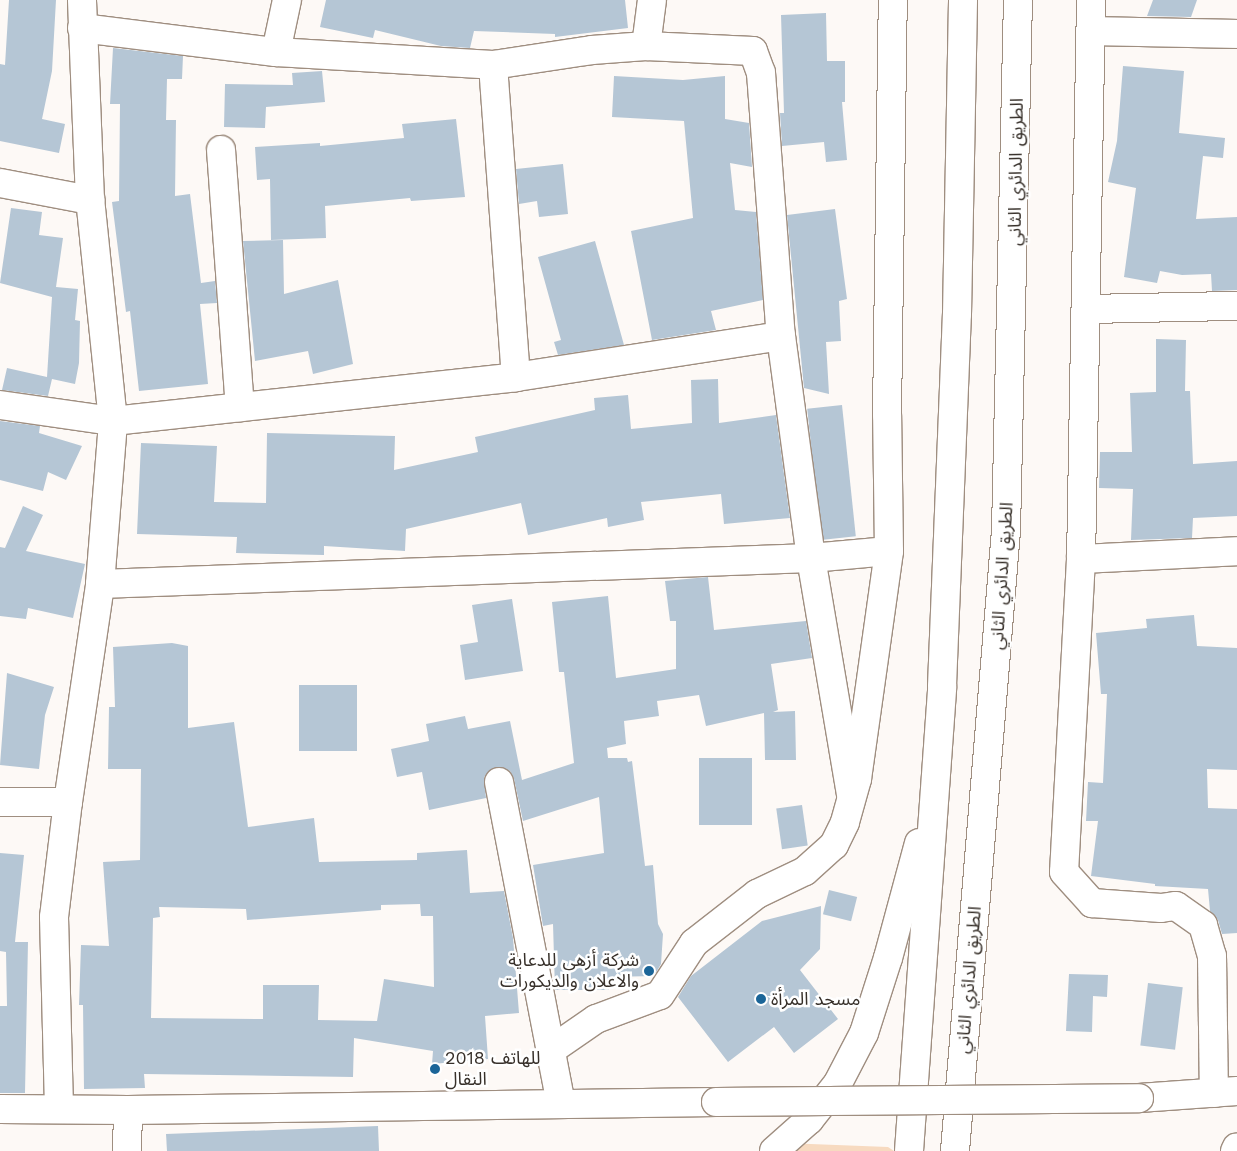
<!DOCTYPE html>
<html>
<head>
<meta charset="utf-8">
<style>
	body { margin:0 }
	#map { position:relative; width:1237px; height:1151px; overflow:hidden; background:#fdf9f6; font-family:"Work Sans","Noto Sans Arabic",sans-serif }
	div>[style] { position:absolute }
	.green>* { inset:0; background:#f7dac0 }
	.building>* { inset:0; background:#b5c6d5; transform-origin:0 0 }
	.roads { filter:drop-shadow(1px 0 #9f8e80) drop-shadow(-1px 0 #9f8e80) drop-shadow(0 1px #9f8e80) drop-shadow(0 -1px #9f8e80) }
	.minor>* { height:28px; margin:-14px; padding:0 14px; transform-origin:14px; border-radius:14px; background:#fff }
	.highway>* { height:28px; margin:-14px; padding:0 14px; transform-origin:14px; border-radius:14px; background:#fff }
	.bridges { filter:drop-shadow(1px 0 #9f8e80) drop-shadow(-1px 0 #9f8e80) drop-shadow(0 1px #9f8e80) drop-shadow(0 -1px #9f8e80) }
	.minor-bridge>* { height:28px; margin:-14px; padding:0 14px; transform-origin:14px; border-radius:14px; background:#fff }
	.dots>* { width:14px; height:14px; translate:-50% -50%; box-sizing:border-box; border:2px solid #fff; border-radius:50% }
	span { translate:-50% -50%; white-space:nowrap; text-align:center; line-height:1.15; -webkit-text-stroke:5px #fff; paint-order:stroke }
	.street-label { font-size:18px; color:#37302a }
	.poi-label { font-size:18px; color:#37302a }
	.right { translate:-100% -50%; text-align:right }
	.left { translate:0 -50%; text-align:left }
</style>
</head>
<body>
<div id="map">
	<div class="green">
		<div style="clip-path:polygon(785px 1143px,888px 1147px,894px 1151px,774px 1151px)"></div>
	</div>
	<div class="building">
		<div style="clip-path:polygon(9px 0,56px 0,52px 71px,42px 119px,65px 124px,59px 153px,0 141px,0 64px,5px 65px)"></div>
		<div style="clip-path:polygon(326px 0,625px 0,628px 28px,555px 37px,555px 34px,474px 31px,470px 48px,441px 46px,375px 30px,373px 38px,320px 27px)"></div>
		<div style="clip-path:polygon(1153px 0,1197px 0,1191px 17px,1147px 16px)"></div>
		<div style="clip-path:polygon(826px 13px,827px 61px,845px 61px,845px 102px,842px 102px,847px 160px,826px 162px,824px 142px,782px 146px,780px 113px,784px 113px,781px 15px)"></div>
		<div style="clip-path:polygon(113px 48px,183px 56px,182px 79px,167px 79px,166px 120px,176px 120px,175px 196px,190px 194px,201px 283px,215px 281px,217px 303px,200px 304px,208px 384px,139px 391px,130px 311px,126px 312px,112px 202px,119px 201px,120px 104px,110px 104px)"></div>
		<div style="clip-path:polygon(1123px 66px,1184px 71px,1179px 133px,1225px 138px,1223px 158px,1203px 156px,1196px 219px,1237px 217px,1237px 290px,1212px 291px,1211px 274px,1182px 275px,1160px 271px,1157px 283px,1124px 277px,1136px 188px,1108px 182px,1117px 141px)"></div>
		<div style="clip-path:polygon(322px 71px,325px 102px,266px 107px,265px 128px,224px 127px,225px 84px,293px 85px,292px 73px)"></div>
		<div style="clip-path:polygon(614px 76px,683px 80px,725px 76px,725px 119px,749px 123px,752px 167px,730px 163px,735px 210px,756px 212px,763px 300px,711px 311px,716px 330px,652px 340px,631px 231px,693px 218px,684px 121px,612px 117px)"></div>
		<div style="clip-path:polygon(456px 119px,465px 197px,411px 201px,410px 198px,325px 206px,326px 238px,271px 240px,270px 179px,257px 180px,255px 147px,320px 143px,320px 146px,404px 138px,402px 124px)"></div>
		<div style="clip-path:polygon(563px 164px,568px 214px,539px 217px,537px 201px,519px 204px,516px 169px)"></div>
		<div style="clip-path:polygon(11px 208px,42px 212px,39px 235px,63px 238px,56px 287px,78px 289px,75px 320px,80px 321px,79px 363px,75px 384px,52px 379px,48px 396px,2px 390px,7px 368px,47px 377px,52px 297px,0 283px)"></div>
		<div style="clip-path:polygon(835px 209px,847px 299px,839px 301px,841px 341px,826px 342px,829px 394px,804px 388px,787px 215px)"></div>
		<div style="clip-path:polygon(283px 240px,284px 294px,338px 280px,353px 364px,313px 374px,308px 351px,255px 361px,243px 241px)"></div>
		<div style="clip-path:polygon(595px 241px,624px 345px,558px 355px,554px 342px,561px 340px,538px 257px)"></div>
		<div style="clip-path:polygon(1156px 339px,1186px 340px,1185px 391px,1190px 391px,1193px 464px,1237px 461px,1237px 516px,1193px 518px,1192px 538px,1131px 540px,1133px 489px,1099px 488px,1100px 452px,1132px 452px,1130px 393px,1156px 392px)"></div>
		<div style="clip-path:polygon(718px 379px,719px 423px,776px 415px,790px 518px,724px 524px,721px 494px,641px 502px,644px 520px,608px 527px,607px 518px,528px 535px,521px 503px,406px 529px,405px 551px,324px 546px,324px 555px,236px 553px,237px 537px,137px 534px,141px 443px,217px 446px,214px 502px,266px 503px,267px 433px,395px 436px,394px 470px,478px 452px,475px 437px,595px 410px,594px 398px,628px 395px,631px 429px,692px 423px,691px 380px)"></div>
		<div style="left:842px;top:405px;width:132px;height:35px;rotate:84deg"></div>
		<div style="clip-path:polygon(0 421px,40px 426px,39px 433px,82px 446px,66px 480px,48px 472px,43px 491px,0 480px)"></div>
		<div style="clip-path:polygon(23px 506px,43px 515px,26px 551px,85px 564px,73px 618px,28px 608px,26px 619px,0 616px,0 547px,5px 548px)"></div>
		<div style="clip-path:polygon(708px 577px,714px 630px,806px 621px,812px 658px,771px 664px,778px 710px,773px 712px,795px 711px,796px 760px,765px 760px,764px 713px,706px 726px,699px 695px,657px 701px,659px 716px,624px 721px,626px 744px,607px 748px,608px 758px,627px 758px,628px 762px,632px 761px,645px 866px,653px 865px,658px 924px,663px 934px,661px 964px,654px 976px,609px 977px,609px 990px,555px 990px,553px 924px,543px 926px,533px 865px,604px 853px,599px 797px,523px 821px,514px 779px,510px 771px,497px 767px,484px 777px,486px 798px,429px 810px,422px 772px,397px 777px,391px 749px,429px 741px,426px 724px,465px 716px,468px 729px,510px 721px,522px 780px,574px 763px,564px 672px,559px 672px,552px 602px,608px 596px,616px 678px,676px 669px,676px 621px,670px 621px,665px 581px)"></div>
		<div style="clip-path:polygon(512px 599px,523px 671px,465px 680px,460px 645px,478px 642px,472px 605px)"></div>
		<div style="clip-path:polygon(1194px 615px,1197px 646px,1237px 648px,1237px 770px,1207px 769px,1208px 808px,1237px 809px,1237px 933px,1222px 934px,1218px 920px,1210px 911px,1208px 889px,1155px 886px,1155px 884px,1091px 876px,1098px 821px,1086px 821px,1088px 782px,1103px 783px,1107px 694px,1101px 694px,1096px 633px,1147px 628px,1146px 619px)"></div>
		<div style="clip-path:polygon(evenodd,172px 643px,188px 646px,188px 728px,234px 722px,248px 827px,314px 818px,319px 862px,417px 860px,417px 853px,467px 850px,470px 893px,504px 891px,513px 938px,519px 1013px,485px 1016px,488px 1059px,432px 1064px,433px 1051px,354px 1038px,353px 1077px,144px 1074px,145px 1088px,84px 1089px,83px 1005px,79px 1005px,81px 945px,109px 946px,103px 862px,140px 860px,141px 769px,108px 769px,109px 707px,115px 707px,113px 647px,172px 643px,420px 904px,421px 916px,433px 916px,434px 987px,384px 979px,377px 1021px,318px 1020px,319px 985px,263px 985px,263px 1019px,151px 1018px,153px 918px,160px 917px,159px 907px,246px 909px,247px 920px,381px 910px,381px 905px,420px 904px)"></div>
		<div style="clip-path:polygon(7px 673px,54px 687px,45px 715px,39px 769px,0 765px)"></div>
		<div style="left:357px;top:685px;width:66px;height:58px;rotate:90deg"></div>
		<div style="left:699px;top:758px;width:53px;height:67px"></div>
		<div style="left:802px;top:805px;width:41px;height:26px;rotate:82deg"></div>
		<div style="clip-path:polygon(0 853px,24px 855px,15px 942px,28px 942px,25px 1093px,0 1093px,0 1006px,7px 1006px,6px 952px,0 951px)"></div>
		<div style="left:829px;top:890px;width:29px;height:25px;rotate:14deg"></div>
		<div style="clip-path:polygon(821px 906px,820px 949px,800px 970px,838px 1019px,794px 1053px,774px 1027px,728px 1062px,678px 997px,691px 976px,762px 921px)"></div>
		<div style="clip-path:polygon(1069px 974px,1108px 975px,1107px 997px,1093px 996px,1092px 1032px,1066px 1031px)"></div>
		<div style="left:1148px;top:983px;width:35px;height:63px;rotate:7deg"></div>
		<div style="clip-path:polygon(378px 1126px,379px 1151px,167px 1151px,166px 1134px)"></div>
	</div>
	<div class="roads">
		<div class="minor">
			<div style="left:1091px;top:0;width:559px;rotate:91.02deg"></div>
			<div style="left:1081px;top:559px;width:313px;rotate:93.1deg"></div>
			<div style="left:1064px;top:872px;width:42px;rotate:47.9deg"></div>
			<div style="left:1092px;top:903px;width:69px;rotate:4.1deg"></div>
			<div style="left:1161px;top:908px;width:15px;rotate:-8deg"></div>
			<div style="left:1176px;top:906px;width:33px;rotate:35deg"></div>
			<div style="left:1203px;top:925px;width:32px;rotate:74deg"></div>
			<div style="left:1212px;top:956px;width:137px;rotate:89.2deg"></div>
			<div style="left:82px;top:28px;width:195px;rotate:7.1deg"></div>
			<div style="left:276px;top:52px;width:217px;rotate:3.4deg"></div>
			<div style="left:493px;top:65px;width:100px;rotate:-8.6deg"></div>
			<div style="left:592px;top:50px;width:54px;rotate:-4.2deg"></div>
			<div style="left:646px;top:46px;width:107px;rotate:2.7deg"></div>
			<div style="left:753px;top:51px;width:23px;rotate:70deg"></div>
			<div style="left:761px;top:73px;width:264px;rotate:85.7deg"></div>
			<div style="left:781px;top:336px;width:224px;rotate:82.3deg"></div>
			<div style="left:811px;top:558px;width:240px;rotate:80.4deg"></div>
			<div style="left:1091px;top:31px;width:146px;rotate:1.2deg"></div>
			<div style="left:646px;top:46px;width:46px;rotate:-82.6deg"></div>
			<div style="left:276px;top:52px;width:53px;rotate:-78.1deg"></div>
			<div style="left:493px;top:65px;width:313px;rotate:85.8deg"></div>
			<div style="left:221px;top:150px;width:258px;rotate:85.8deg"></div>
			<div style="left:0;top:183px;width:92px;rotate:10.7deg"></div>
			<div style="left:1088px;top:309px;width:149px;rotate:-1.2deg"></div>
			<div style="left:0;top:405px;width:114px;rotate:8.1deg"></div>
			<div style="left:113px;top:421px;width:405px;rotate:-6.2deg"></div>
			<div style="left:516px;top:377px;width:268px;rotate:-8.8deg"></div>
			<div style="left:1081px;top:559px;width:156px;rotate:-2.9deg"></div>
			<div style="left:100px;top:584px;width:711px;rotate:-2.09deg"></div>
			<div style="left:811px;top:558px;width:78px;rotate:-5.1deg"></div>
			<div style="left:499px;top:782px;width:327px;rotate:79.1deg"></div>
			<div style="left:0;top:802px;width:68px"></div>
			<div style="left:68px;top:802px;width:220px;rotate:-81.6deg"></div>
			<div style="left:100px;top:584px;width:164px;rotate:-85.4deg"></div>
			<div style="left:113px;top:421px;width:222px;rotate:-95.9deg"></div>
			<div style="left:90px;top:200px;width:200px;rotate:-92.3deg"></div>
			<div style="left:551px;top:1050px;width:55px;rotate:-34.6deg"></div>
			<div style="left:596px;top:1019px;width:68px;rotate:-20.6deg"></div>
			<div style="left:660px;top:995px;width:62px;rotate:-56.8deg"></div>
			<div style="left:694px;top:943px;width:80px;rotate:-37.9deg"></div>
			<div style="left:757px;top:894px;width:53px;rotate:-25.6deg"></div>
			<div style="left:805px;top:871px;width:39px;rotate:-42deg"></div>
			<div style="left:834px;top:845px;width:25px;rotate:-64deg"></div>
			<div style="left:845px;top:822px;width:45px;rotate:-74.4deg"></div>
			<div style="left:857px;top:779px;width:230px;rotate:-82deg"></div>
			<div style="left:889px;top:551px;width:136px;rotate:-90.8deg"></div>
			<div style="left:887px;top:415px;width:415px;rotate:-89.2deg"></div>
			<div style="left:1139px;top:1098px;width:98px;rotate:-4.1deg"></div>
			<div style="left:59px;top:1108px;width:191px;rotate:-91.5deg"></div>
			<div style="left:54px;top:917px;width:116px;rotate:-83.1deg"></div>
			<div style="left:0;top:1109px;width:128px;rotate:0.4deg"></div>
			<div style="left:128px;top:1110px;width:588px;rotate:-0.78deg"></div>
			<div style="left:127px;top:1151px;width:41px;rotate:-88.6deg"></div>
			<div style="left:1235px;top:1151px;width:4px;rotate:-63deg"></div>
		</div>
		<div class="highway">
			<div style="left:774px;top:1151px;width:47px;rotate:-41.5deg"></div>
			<div style="left:809px;top:1120px;width:47px;rotate:-51.9deg"></div>
			<div style="left:838px;top:1083px;width:56px;rotate:-62.5deg"></div>
			<div style="left:864px;top:1033px;width:79px;rotate:-72.3deg"></div>
			<div style="left:888px;top:958px;width:119px;rotate:-74.9deg"></div>
			<div style="left:909px;top:1151px;width:466px;rotate:-85.9deg"></div>
			<div style="left:942px;top:686px;width:372px;rotate:-87.7deg"></div>
			<div style="left:957px;top:314px;width:314px;rotate:-88.9deg"></div>
			<div style="left:955px;top:1151px;width:622px;rotate:-85.3deg"></div>
			<div style="left:1006px;top:531px;width:531px;rotate:-88.71deg"></div>
		</div>
	</div>
	<div class="bridges">
		<div class="minor-bridge">
			<div style="left:716px;top:1102px;width:423px;rotate:-0.5deg"></div>
		</div>
	</div>
	<div class="dots">
		<div style="left:649px;top:971px;background:#1b6598"></div>
		<div style="left:761px;top:999px;background:#1b6598"></div>
		<div style="left:435px;top:1069px;background:#1b6598"></div>
	</div>
	<div class="street-label">
		<span style="left:1016px;top:172px;rotate:-89deg">الطريق الدائري الثاني</span>
		<span style="left:1002px;top:576px;rotate:-86deg">الطريق الدائري الثاني</span>
		<span style="left:969px;top:980px;rotate:-85deg">الطريق الدائري الثاني</span>
	</div>
	<div class="poi-label">
		<span class="right" style="left:639px;top:971px">شركة أزهى للدعاية<br>والاعلان والديكورات</span>
		<span class="left" style="left:771px;top:999px">مسجد المرأة</span>
		<span class="left" style="left:445px;top:1069px">2018 للهاتف<br>النقال</span>
	</div>
</div>
</body>
</html>
